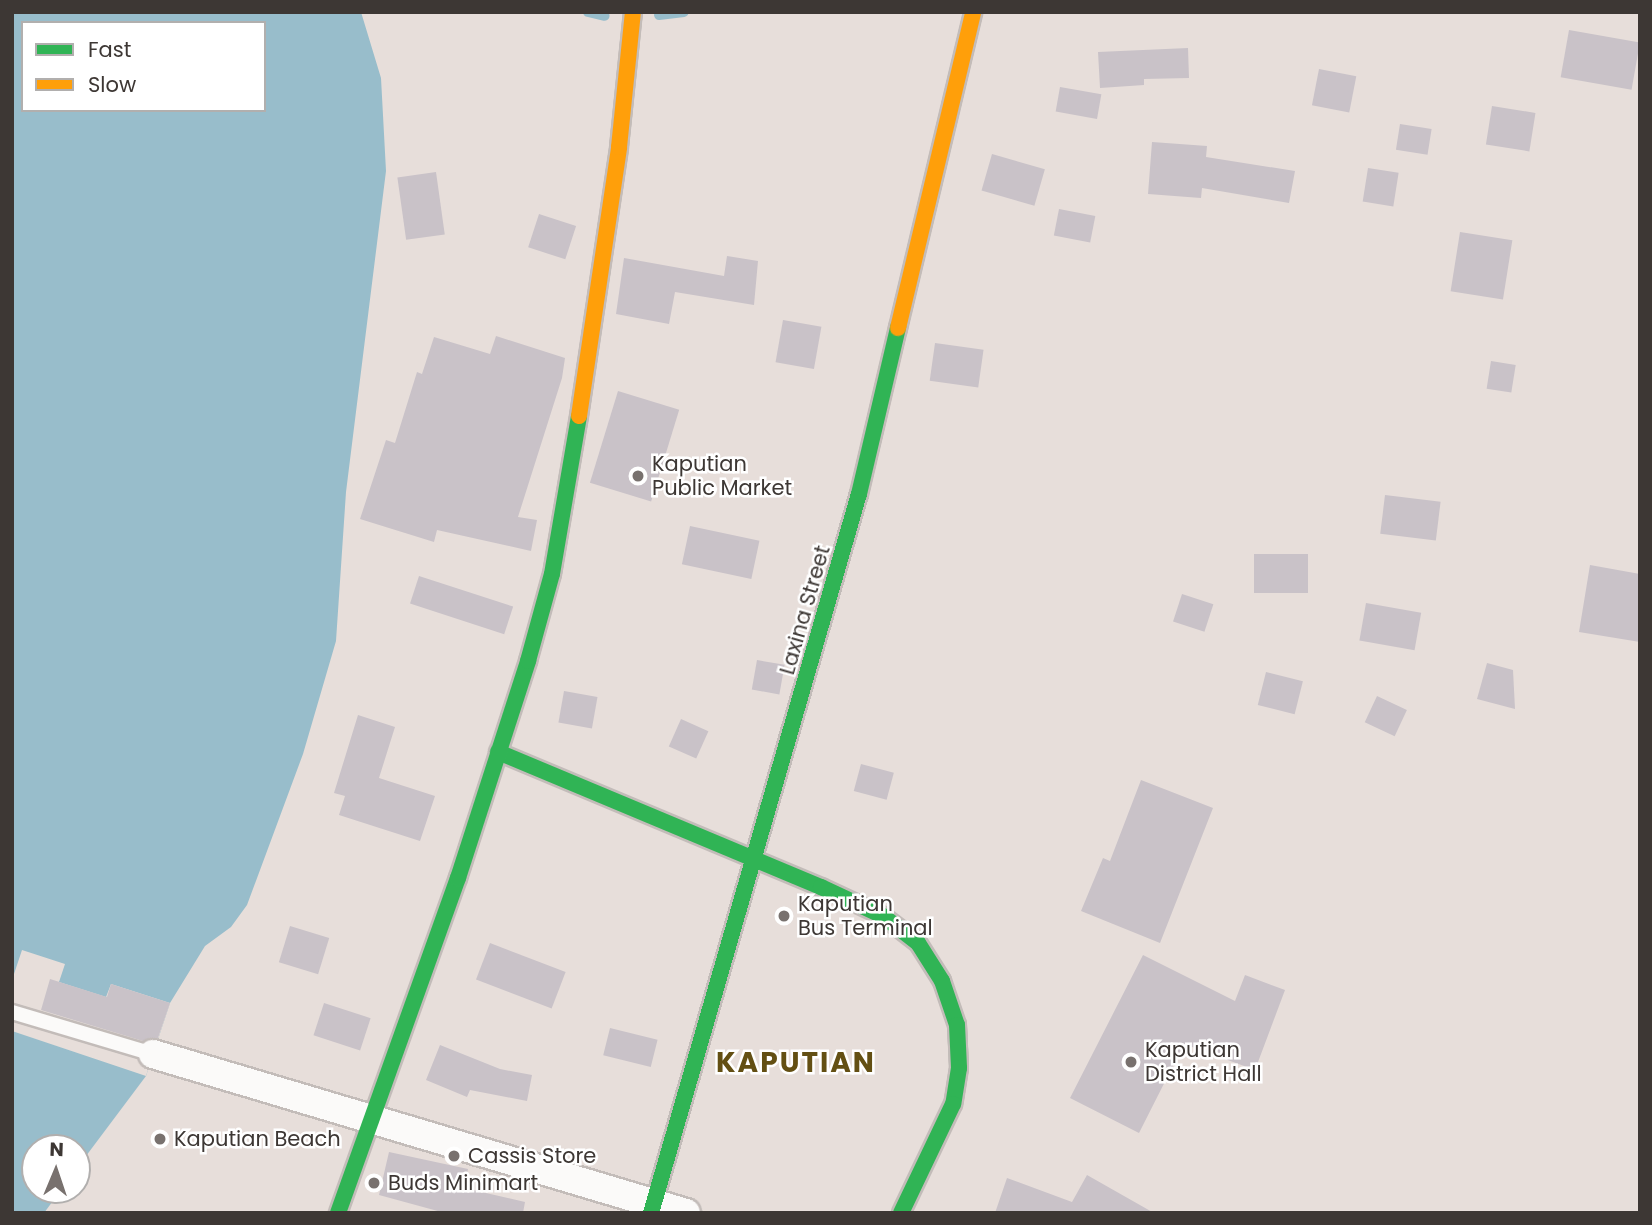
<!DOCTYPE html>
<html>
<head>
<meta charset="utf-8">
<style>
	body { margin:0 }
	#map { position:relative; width:1652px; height:1225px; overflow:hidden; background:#e7deda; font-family:Poppins,sans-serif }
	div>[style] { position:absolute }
	.water>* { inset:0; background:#98bdcb }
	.pier>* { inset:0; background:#e7deda }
	.stream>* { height:10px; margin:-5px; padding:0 5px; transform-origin:5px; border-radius:5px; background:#98bdcb }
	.building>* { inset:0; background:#c9c2c8; transform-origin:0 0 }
	.roads { filter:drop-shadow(2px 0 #c3bcb9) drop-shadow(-2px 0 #c3bcb9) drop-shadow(0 2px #c3bcb9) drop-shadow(0 -2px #c3bcb9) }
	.lane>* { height:14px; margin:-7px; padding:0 7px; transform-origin:7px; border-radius:7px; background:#fbfaf9 }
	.street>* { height:28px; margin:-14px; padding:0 14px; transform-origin:14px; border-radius:14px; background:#fbfaf9 }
	.fast>* { height:16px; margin:-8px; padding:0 8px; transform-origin:8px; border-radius:8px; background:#30b455 }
	.slow>* { height:16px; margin:-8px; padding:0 8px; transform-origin:8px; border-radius:8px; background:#ff9f0a }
	.dots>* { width:19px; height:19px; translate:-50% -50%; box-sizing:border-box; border:4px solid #fff; border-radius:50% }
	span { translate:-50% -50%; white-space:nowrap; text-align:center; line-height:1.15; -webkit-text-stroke:5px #fff; paint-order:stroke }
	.poi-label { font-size:21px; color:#3d3734 }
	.left { translate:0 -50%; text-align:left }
	.street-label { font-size:21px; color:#3d3734 }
	.district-label { font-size:28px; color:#634f13; font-weight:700; letter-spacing:2px }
	.frame { position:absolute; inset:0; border:14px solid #3d3734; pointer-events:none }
	.legend { position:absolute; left:21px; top:21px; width:245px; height:91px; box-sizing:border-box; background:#fff; border:2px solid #b1afae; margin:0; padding:9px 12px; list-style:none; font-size:21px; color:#3d3734 }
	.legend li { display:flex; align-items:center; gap:14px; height:35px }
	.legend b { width:35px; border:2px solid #b1afae }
	.north { position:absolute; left:21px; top:1134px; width:70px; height:70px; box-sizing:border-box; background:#fff; border:2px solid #b1afae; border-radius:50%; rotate:2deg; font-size:19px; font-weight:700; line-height:28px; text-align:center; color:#3d3734 }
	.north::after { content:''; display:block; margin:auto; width:24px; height:32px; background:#78716e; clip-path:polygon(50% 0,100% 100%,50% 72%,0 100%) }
</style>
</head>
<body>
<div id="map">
	<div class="water">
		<div style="clip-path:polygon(evenodd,12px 12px,361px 12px,381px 78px,386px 171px,346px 492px,336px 641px,303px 754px,247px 905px,231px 927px,205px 946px,170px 1003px,146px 1076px,77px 1168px,77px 1148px,35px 1148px,35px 1190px,61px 1190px,44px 1213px,12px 1213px,12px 12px,23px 23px,264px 23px,264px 110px,23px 110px,23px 23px)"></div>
	</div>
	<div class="pier">
		<div style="clip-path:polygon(22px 950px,65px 964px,59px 982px,106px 997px,111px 984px,170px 1003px,146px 1076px,12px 1031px,12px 980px)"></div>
	</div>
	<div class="stream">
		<div style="left:588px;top:12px;width:17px;rotate:13deg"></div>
		<div style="left:659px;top:15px;width:25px;rotate:-7deg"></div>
	</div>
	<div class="building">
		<div style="left:1569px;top:30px;width:72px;height:48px;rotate:10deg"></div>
		<div style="clip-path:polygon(1188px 48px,1189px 78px,1144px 79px,1144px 85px,1100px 88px,1098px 52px)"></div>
		<div style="left:1319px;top:69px;width:38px;height:37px;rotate:11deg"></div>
		<div style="left:1060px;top:87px;width:42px;height:25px;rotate:10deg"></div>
		<div style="left:1492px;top:106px;width:44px;height:39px;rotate:9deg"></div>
		<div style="left:1400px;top:124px;width:32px;height:26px;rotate:9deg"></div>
		<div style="clip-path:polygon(1152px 142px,1207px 146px,1206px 157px,1295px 171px,1289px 203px,1202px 188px,1201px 198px,1148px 194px)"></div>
		<div style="left:992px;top:154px;width:55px;height:38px;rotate:16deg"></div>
		<div style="left:1368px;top:168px;width:31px;height:34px;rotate:9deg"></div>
		<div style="left:436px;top:172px;width:63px;height:39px;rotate:82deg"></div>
		<div style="left:1059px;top:209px;width:37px;height:27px;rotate:11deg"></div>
		<div style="left:539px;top:214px;width:39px;height:35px;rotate:18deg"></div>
		<div style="left:1460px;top:232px;width:53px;height:60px;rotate:9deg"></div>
		<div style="clip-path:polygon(727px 256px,758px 261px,754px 305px,675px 292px,669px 324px,616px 314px,624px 258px,724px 276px)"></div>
		<div style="left:783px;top:320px;width:39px;height:43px;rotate:10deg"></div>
		<div style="clip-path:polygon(496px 336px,565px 358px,562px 378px,518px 517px,537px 520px,531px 551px,437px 530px,434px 542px,360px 519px,386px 440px,395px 443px,417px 372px,422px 374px,434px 337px,490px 354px)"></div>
		<div style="left:935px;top:343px;width:49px;height:38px;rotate:8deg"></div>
		<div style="left:1491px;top:361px;width:25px;height:28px;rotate:9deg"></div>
		<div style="left:618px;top:391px;width:64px;height:96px;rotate:17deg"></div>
		<div style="left:1385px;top:495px;width:56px;height:39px;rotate:7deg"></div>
		<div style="left:690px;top:526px;width:71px;height:39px;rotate:12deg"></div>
		<div style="left:1254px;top:554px;width:54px;height:39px"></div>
		<div style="clip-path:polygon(1590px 565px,1640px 574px,1640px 642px,1579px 632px)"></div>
		<div style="left:419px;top:576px;width:99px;height:29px;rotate:18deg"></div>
		<div style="left:1182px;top:594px;width:33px;height:29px;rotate:18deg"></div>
		<div style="left:1366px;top:603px;width:56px;height:38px;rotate:10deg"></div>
		<div style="left:757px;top:660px;width:28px;height:30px;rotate:10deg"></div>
		<div style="clip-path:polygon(1487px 663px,1513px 670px,1515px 709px,1477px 699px)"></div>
		<div style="left:1266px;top:672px;width:38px;height:34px;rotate:14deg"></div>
		<div style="left:564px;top:691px;width:34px;height:32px;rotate:10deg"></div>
		<div style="left:1377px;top:696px;width:33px;height:29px;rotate:25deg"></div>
		<div style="clip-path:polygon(358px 715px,395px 727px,379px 778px,435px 796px,420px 841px,339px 815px,345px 796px,334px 793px)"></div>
		<div style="left:681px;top:719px;width:30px;height:30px;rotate:24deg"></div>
		<div style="left:861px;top:764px;width:34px;height:28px;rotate:15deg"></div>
		<div style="clip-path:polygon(1141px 780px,1213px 808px,1160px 943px,1081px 911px,1103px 858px,1110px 861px)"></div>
		<div style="left:290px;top:926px;width:41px;height:38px;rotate:17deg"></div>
		<div style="left:490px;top:943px;width:81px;height:39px;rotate:21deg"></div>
		<div style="clip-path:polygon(1143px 955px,1235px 1001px,1245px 975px,1285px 990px,1255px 1070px,1184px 1044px,1139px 1133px,1070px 1098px)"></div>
		<div style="clip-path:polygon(50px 979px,107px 997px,111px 984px,170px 1003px,158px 1038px,143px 1041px,41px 1010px)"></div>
		<div style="left:324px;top:1003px;width:49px;height:34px;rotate:18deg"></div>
		<div style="left:610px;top:1028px;width:49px;height:28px;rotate:14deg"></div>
		<div style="clip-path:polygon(440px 1045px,500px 1069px,532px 1075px,527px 1101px,470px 1090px,467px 1097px,426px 1080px)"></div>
		<div style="clip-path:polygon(389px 1152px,468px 1169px,464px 1188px,525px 1202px,523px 1213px,445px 1213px,379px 1195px)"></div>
		<div style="clip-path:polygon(1087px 1175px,1154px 1213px,995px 1213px,1007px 1178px,1072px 1202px)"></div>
	</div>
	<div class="roads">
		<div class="lane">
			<div style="left:12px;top:1012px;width:147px;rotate:16.6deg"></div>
		</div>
		<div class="street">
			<div style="left:153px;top:1054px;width:556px;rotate:16.61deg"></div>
		</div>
		<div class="fast">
			<div style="left:498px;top:752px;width:350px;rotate:22.7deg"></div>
			<div style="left:821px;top:887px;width:68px;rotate:25.1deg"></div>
			<div style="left:883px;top:916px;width:44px;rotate:37.6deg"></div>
			<div style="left:918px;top:943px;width:45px;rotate:57.7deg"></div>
			<div style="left:942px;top:981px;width:46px;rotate:71.2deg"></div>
			<div style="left:957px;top:1025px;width:43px;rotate:87.3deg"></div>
			<div style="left:959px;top:1068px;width:36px;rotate:99deg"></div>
			<div style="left:953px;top:1104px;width:121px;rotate:115.5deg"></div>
			<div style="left:338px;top:1213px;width:356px;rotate:-70.3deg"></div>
			<div style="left:458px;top:878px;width:228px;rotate:-72.1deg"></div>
			<div style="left:528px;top:661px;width:90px;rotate:-74.6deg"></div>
			<div style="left:552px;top:574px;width:160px;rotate:-80.3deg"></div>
			<div style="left:651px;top:1213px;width:748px;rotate:-73.87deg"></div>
			<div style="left:859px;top:494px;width:171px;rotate:-76.8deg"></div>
		</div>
		<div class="slow">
			<div style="left:898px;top:328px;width:325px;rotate:-76.6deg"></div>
			<div style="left:579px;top:416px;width:272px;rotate:-81.5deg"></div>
			<div style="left:619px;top:147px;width:136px;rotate:-84.1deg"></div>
		</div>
	</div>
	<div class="dots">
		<div style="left:638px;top:476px;background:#78716e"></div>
		<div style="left:784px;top:916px;background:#78716e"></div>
		<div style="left:1131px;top:1062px;background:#78716e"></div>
		<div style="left:160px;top:1139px;background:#78716e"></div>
		<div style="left:454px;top:1156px;background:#78716e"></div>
		<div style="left:374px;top:1183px;background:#78716e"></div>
	</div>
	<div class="poi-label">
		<span class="left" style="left:652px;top:476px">Kaputian<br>Public Market</span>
		<span class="left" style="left:798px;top:916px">Kaputian<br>Bus Terminal</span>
		<span class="left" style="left:1145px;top:1062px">Kaputian<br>District Hall</span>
		<span class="left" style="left:174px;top:1139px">Kaputian Beach</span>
		<span class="left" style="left:468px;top:1156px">Cassis Store</span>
		<span class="left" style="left:388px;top:1183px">Buds Minimart</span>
	</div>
	<div class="street-label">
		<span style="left:805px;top:610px;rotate:-74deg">Laxina Street</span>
	</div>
	<div class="district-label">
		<span style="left:796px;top:1063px">KAPUTIAN</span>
	</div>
	<div class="frame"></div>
	<ul class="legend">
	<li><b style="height:9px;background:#30b455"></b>Fast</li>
	<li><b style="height:9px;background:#ff9f0a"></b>Slow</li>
	</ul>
	<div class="north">N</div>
</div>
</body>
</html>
